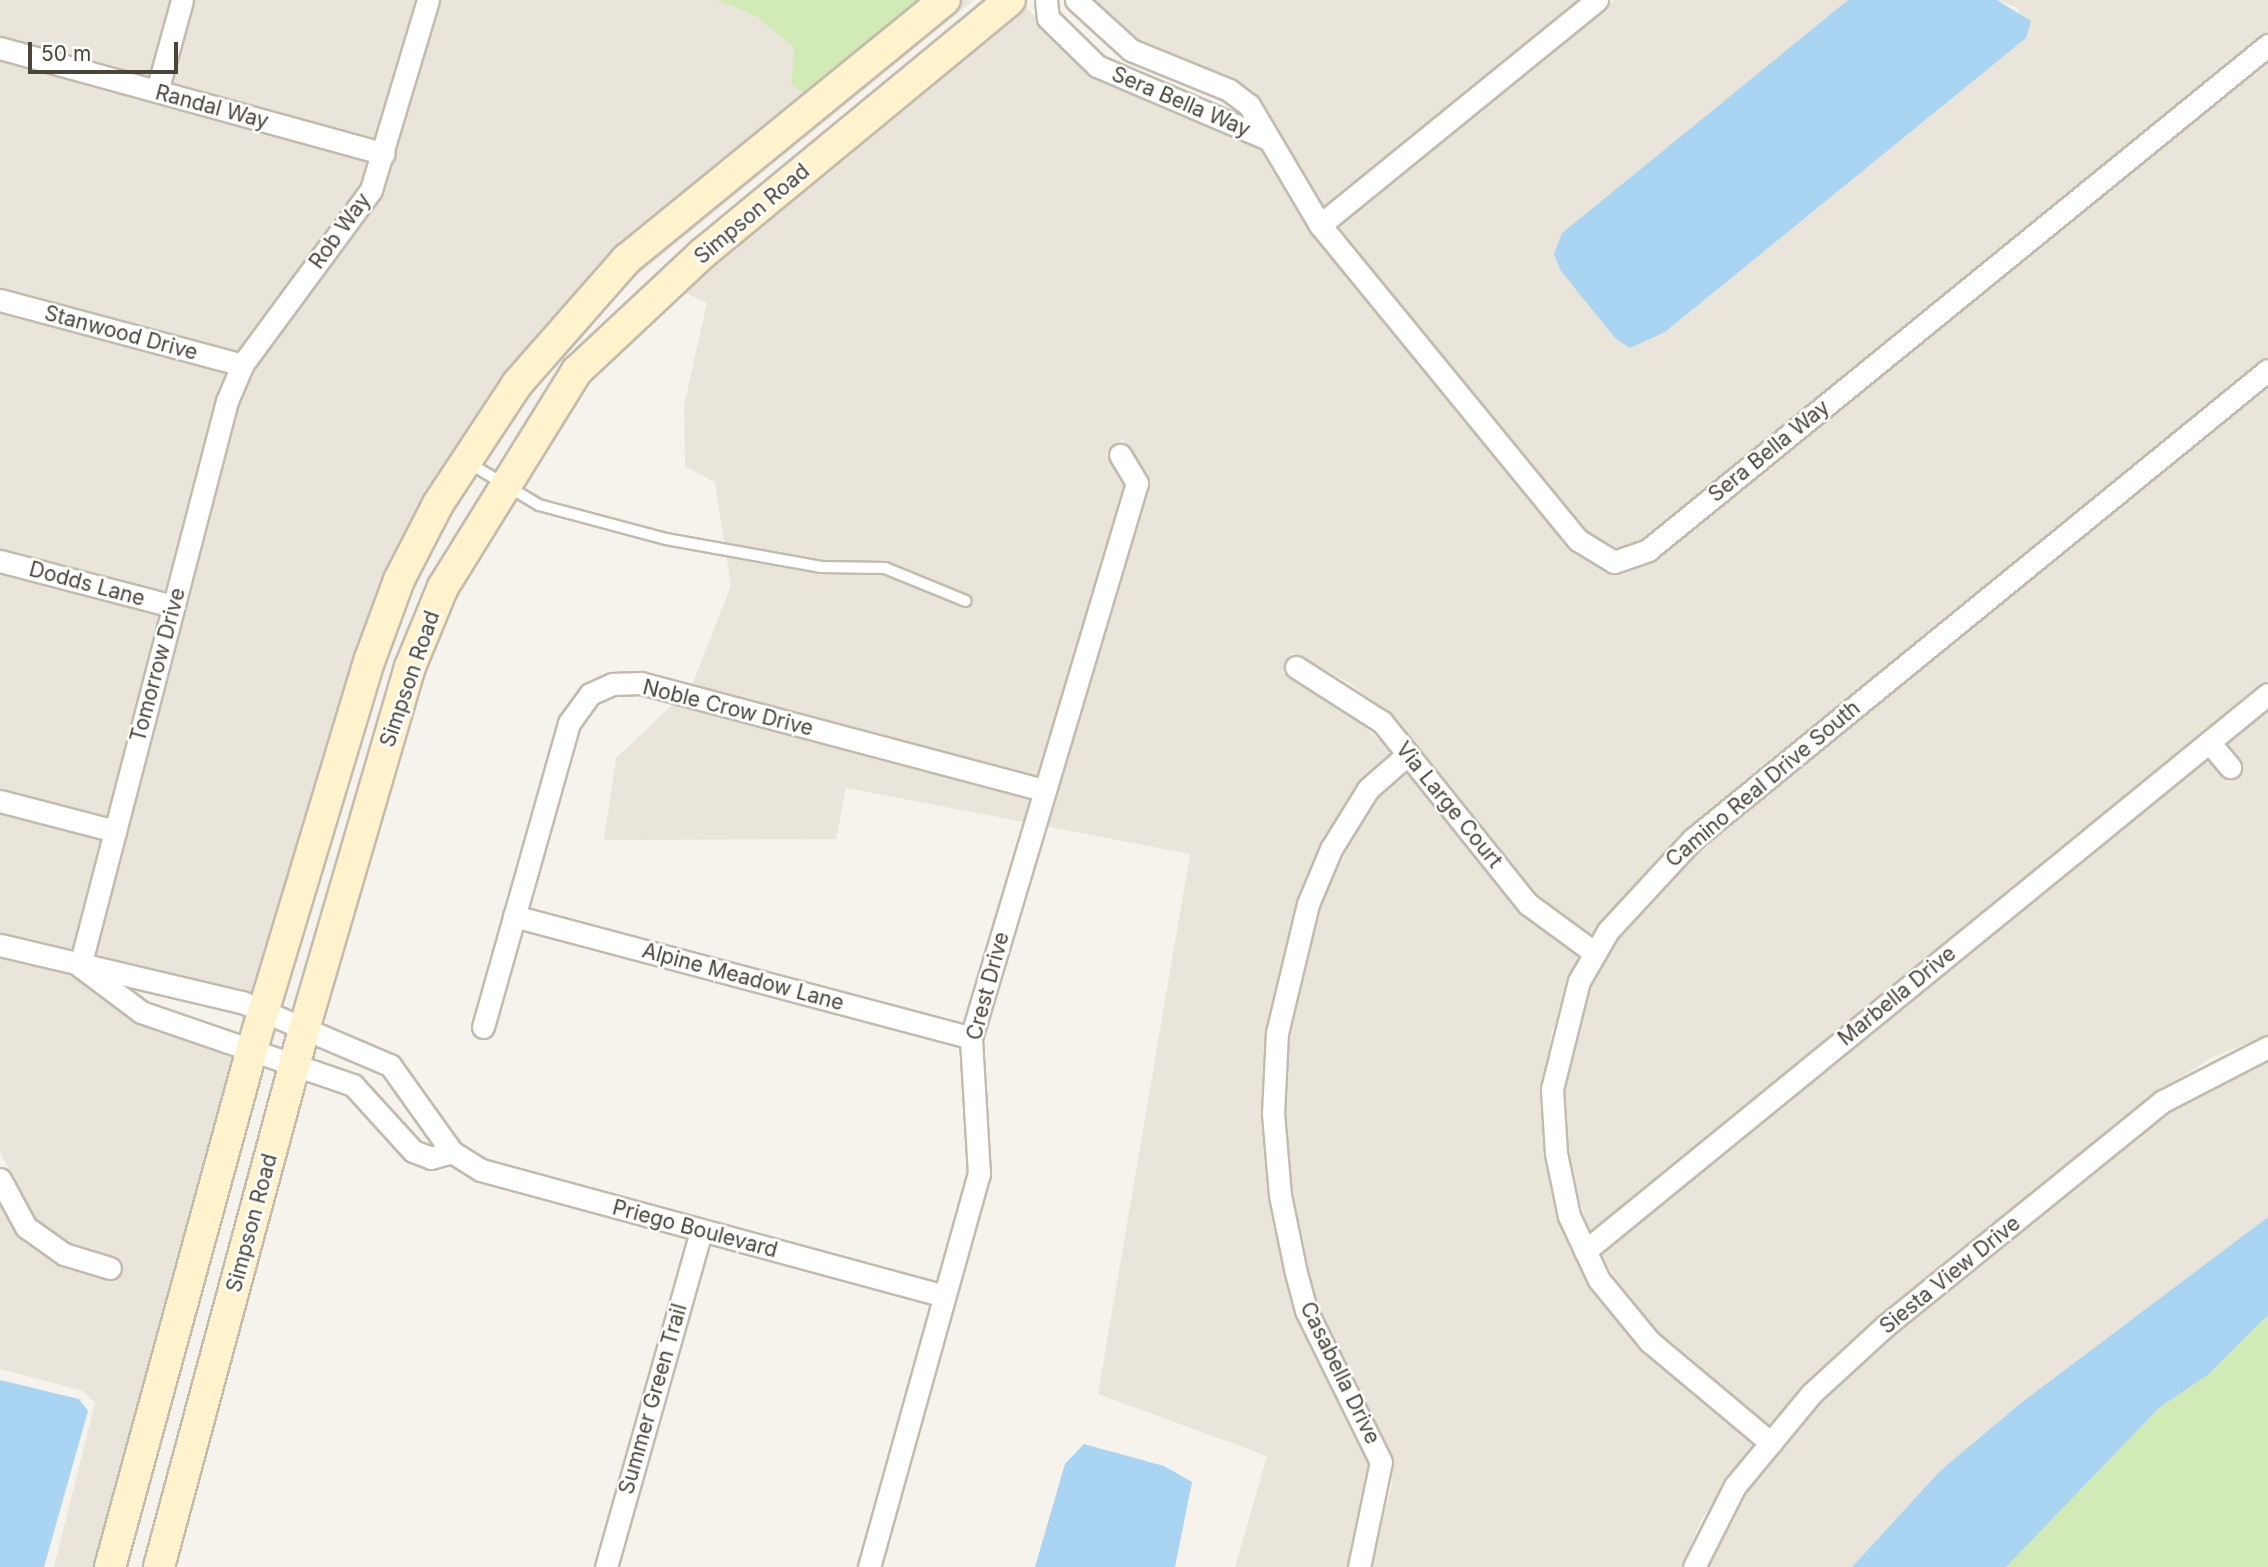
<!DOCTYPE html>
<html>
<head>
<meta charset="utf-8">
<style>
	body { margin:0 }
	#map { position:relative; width:2268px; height:1567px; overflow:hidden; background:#f6f3ec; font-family:Inter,sans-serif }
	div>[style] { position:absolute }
	.residential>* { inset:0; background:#eae5da }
	.green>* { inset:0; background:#d2eab5 }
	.water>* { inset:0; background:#a9d4f2 }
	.roads { filter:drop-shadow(2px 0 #c2bbae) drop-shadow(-2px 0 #c2bbae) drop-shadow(0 2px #c2bbae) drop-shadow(0 -2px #c2bbae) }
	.lane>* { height:10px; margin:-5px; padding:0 5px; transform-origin:5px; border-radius:5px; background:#fff }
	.street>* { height:21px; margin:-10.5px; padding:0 10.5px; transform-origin:10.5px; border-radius:10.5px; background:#fff }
	.secondary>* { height:30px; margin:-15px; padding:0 15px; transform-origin:15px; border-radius:15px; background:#fff3cd }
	span { translate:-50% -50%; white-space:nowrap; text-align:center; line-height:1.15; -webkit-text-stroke:5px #fff; paint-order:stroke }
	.street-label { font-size:21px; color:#4b4439 }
	.scale { position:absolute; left:28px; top:42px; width:150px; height:32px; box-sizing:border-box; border:4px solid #4b4439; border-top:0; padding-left:9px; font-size:21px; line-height:24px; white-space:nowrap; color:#4b4439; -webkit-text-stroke:5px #fff; paint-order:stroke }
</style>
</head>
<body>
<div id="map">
	<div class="residential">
		<div style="clip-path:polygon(0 0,171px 0,150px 77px,0 36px)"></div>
		<div style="clip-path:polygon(192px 0,417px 0,377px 140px,170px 83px)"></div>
		<div style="clip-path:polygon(439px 0,717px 0,756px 16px,794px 48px,791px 85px,864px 83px,960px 0,974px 0,630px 281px,519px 399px,446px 508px,381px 656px,279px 1006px,93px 957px,237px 404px,251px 370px,379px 197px)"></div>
		<div style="clip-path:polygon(1019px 0,1092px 76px,1260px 149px,1317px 241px,1570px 548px,1611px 573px,1654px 559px,2268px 59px,2268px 356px,1687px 830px,1592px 937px,1535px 895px,1389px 713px,1348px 682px,1291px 652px,1282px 673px,1337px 702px,1393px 753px,1359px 782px,1321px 845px,1298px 902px,1267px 1033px,1263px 1116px,1269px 1197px,1286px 1277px,1296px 1316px,1370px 1465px,1348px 1567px,1235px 1567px,1267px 1456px,1098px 1394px,1190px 854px,1044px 826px,1147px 486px,1123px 439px,1106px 453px,1125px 486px,1037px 777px,692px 685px,731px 586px,715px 482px,685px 466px,684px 405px,707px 303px,665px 283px)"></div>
		<div style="clip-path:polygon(1091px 0,1580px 0,1323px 208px,1255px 96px,1233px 79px,1136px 40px)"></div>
		<div style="clip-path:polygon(1614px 0,1848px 0,1562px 233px,1665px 332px,2026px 38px,2018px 8px,1997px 0,2268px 0,2268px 30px,1643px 541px,1616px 550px,1586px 531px,1336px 226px)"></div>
		<div style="clip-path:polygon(0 61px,370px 163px,362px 185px,239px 351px,0 288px)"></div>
		<div style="clip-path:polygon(0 312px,227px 373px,166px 592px,0 549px)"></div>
		<div style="clip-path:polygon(2268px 384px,2268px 680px,1589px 1233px,1566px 1151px,1563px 1089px,1589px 986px,1616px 938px,1700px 848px)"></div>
		<div style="clip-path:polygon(0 573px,161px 615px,108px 817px,0 788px)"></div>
		<div style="clip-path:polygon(673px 704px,1031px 799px,1024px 822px,846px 788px,836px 839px,604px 840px,616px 758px)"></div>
		<div style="clip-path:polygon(2268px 708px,2268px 1035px,2213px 1057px,2157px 1092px,1879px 1317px,1770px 1427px,1657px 1334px,1598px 1254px,2207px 757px,2229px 783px,2244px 767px,2225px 743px)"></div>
		<div style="clip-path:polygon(1406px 770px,1519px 912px,1581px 958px,1552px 1032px,1542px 1090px,1545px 1155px,1558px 1219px,1589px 1286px,1644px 1352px,1755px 1445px,1701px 1520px,1682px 1567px,1370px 1567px,1392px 1484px,1391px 1459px,1315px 1305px,1290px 1193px,1284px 1113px,1288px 1034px,1317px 908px,1375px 796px)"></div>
		<div style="clip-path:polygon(0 813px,102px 839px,73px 952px,0 933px)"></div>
		<div style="clip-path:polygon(0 957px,75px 977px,138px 1023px,264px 1061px,121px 1567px,54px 1567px,95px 1403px,83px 1391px,0 1369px,0 1203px,20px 1236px,61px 1265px,116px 1282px,123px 1260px,69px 1243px,34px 1218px,0 1152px)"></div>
		<div style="clip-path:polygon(2268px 1059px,2268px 1217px,2022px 1402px,1940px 1471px,1852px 1567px,1705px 1567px,1743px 1493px,1818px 1402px,1892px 1335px,2168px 1111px)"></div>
	</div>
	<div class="green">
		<div style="clip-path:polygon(717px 0,960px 0,864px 83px,813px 97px,791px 85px,794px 48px,756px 16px)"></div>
		<div style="clip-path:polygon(2268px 1315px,2268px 1567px,2006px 1567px,2159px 1408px,2209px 1374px)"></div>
	</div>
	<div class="water">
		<div style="clip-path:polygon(1848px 0,1997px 0,2031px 21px,2026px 38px,1665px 332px,1630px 348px,1615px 338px,1561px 271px,1554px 254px,1562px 233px)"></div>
		<div style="clip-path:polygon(2268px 1217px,2268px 1315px,2209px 1374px,2159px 1408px,2006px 1567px,1852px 1567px,1940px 1471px,2022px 1402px)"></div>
		<div style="clip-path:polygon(0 1380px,79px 1399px,88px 1411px,44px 1567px,0 1567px)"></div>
		<div style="clip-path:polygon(1084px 1444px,1164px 1466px,1192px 1482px,1175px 1567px,1035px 1567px,1065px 1464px)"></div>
	</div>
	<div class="roads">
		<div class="lane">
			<div style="left:469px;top:463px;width:82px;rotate:31deg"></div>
			<div style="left:539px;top:505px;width:131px;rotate:15deg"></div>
			<div style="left:666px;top:539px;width:158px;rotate:10.2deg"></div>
			<div style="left:822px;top:567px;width:63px;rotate:0.9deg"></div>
			<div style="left:885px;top:568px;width:87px;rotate:22.2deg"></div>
		</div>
		<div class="street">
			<div style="left:1046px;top:0;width:18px;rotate:84deg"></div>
			<div style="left:1048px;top:18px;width:69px;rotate:44.4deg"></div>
			<div style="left:1097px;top:66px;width:184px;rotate:23.1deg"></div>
			<div style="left:1076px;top:0;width:74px;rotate:42.3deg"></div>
			<div style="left:1131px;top:50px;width:106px;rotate:22.2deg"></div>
			<div style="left:1229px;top:90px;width:25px;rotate:37deg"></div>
			<div style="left:1249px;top:105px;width:139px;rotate:59.4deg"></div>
			<div style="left:1320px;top:225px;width:407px;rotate:50.7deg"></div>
			<div style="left:1578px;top:540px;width:42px;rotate:31.4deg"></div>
			<div style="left:1614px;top:562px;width:36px;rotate:-19deg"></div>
			<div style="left:1648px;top:550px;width:800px;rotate:-39.16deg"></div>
			<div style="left:0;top:48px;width:398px;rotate:15.4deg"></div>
			<div style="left:157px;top:91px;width:94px;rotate:-74.6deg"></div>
			<div style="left:1320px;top:225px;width:357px;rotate:-39.1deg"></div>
			<div style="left:0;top:300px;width:251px;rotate:15deg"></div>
			<div style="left:0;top:561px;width:179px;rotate:14.6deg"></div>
			<div style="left:1296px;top:667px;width:102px;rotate:32.6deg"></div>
			<div style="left:1382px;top:722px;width:233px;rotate:51.3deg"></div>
			<div style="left:1528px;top:904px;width:83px;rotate:36.2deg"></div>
			<div style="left:2209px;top:742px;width:33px;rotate:50deg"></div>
			<div style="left:0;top:801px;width:119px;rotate:14.6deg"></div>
			<div style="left:514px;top:916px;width:473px;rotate:14.9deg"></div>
			<div style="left:0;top:945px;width:249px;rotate:13.3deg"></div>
			<div style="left:242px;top:1002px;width:161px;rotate:23.1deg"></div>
			<div style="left:390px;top:1065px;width:107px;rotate:54.5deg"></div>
			<div style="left:452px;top:1152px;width:34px;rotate:32deg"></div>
			<div style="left:481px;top:1170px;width:478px;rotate:15.2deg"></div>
			<div style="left:80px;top:966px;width:584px;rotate:-75.42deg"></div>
			<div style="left:227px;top:401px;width:39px;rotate:-67deg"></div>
			<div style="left:242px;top:365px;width:217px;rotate:-53.6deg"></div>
			<div style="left:371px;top:190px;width:198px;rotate:-73.3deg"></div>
			<div style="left:80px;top:966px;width:76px;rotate:37deg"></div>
			<div style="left:141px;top:1012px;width:224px;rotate:19deg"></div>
			<div style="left:353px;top:1085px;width:89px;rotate:47.7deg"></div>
			<div style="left:413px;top:1151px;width:19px;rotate:21deg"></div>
			<div style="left:431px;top:1158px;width:22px;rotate:-16deg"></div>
			<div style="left:483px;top:1027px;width:316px;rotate:-74.2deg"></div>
			<div style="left:569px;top:723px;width:36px;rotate:-54deg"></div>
			<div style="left:590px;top:694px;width:24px;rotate:-24deg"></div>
			<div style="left:612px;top:684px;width:29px;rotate:-2deg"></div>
			<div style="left:641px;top:683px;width:417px;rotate:14.9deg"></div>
			<div style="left:0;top:1179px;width:55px;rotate:61.6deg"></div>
			<div style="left:26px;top:1227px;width:47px;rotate:35.4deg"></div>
			<div style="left:64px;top:1254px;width:48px;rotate:16.9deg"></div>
			<div style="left:1585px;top:1251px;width:881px;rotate:-39.2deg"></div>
			<div style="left:1771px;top:1443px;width:158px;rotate:-140.1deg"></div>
			<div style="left:1650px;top:1342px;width:80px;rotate:-129.4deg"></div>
			<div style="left:1599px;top:1280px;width:71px;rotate:-115.1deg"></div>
			<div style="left:1569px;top:1216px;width:64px;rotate:-101.7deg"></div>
			<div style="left:1556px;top:1153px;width:64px;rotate:-93.6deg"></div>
			<div style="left:1552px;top:1089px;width:111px;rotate:-76deg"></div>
			<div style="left:1579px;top:981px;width:58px;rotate:-59.9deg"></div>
			<div style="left:1608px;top:931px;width:125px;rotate:-47.3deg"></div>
			<div style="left:1693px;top:839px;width:742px;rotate:-39.2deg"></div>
			<div style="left:606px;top:1567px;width:349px;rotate:-74.2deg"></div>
			<div style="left:869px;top:1567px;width:408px;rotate:-74.4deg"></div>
			<div style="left:979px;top:1174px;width:136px;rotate:-93.4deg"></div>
			<div style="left:971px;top:1038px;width:579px;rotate:-73.35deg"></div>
			<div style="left:1137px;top:483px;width:33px;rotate:-121deg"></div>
			<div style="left:1359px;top:1567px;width:107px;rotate:-78.2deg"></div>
			<div style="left:1381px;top:1462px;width:169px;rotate:-116.3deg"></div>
			<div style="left:1306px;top:1310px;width:38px;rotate:-105deg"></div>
			<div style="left:1296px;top:1273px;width:80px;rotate:-101.6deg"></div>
			<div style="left:1280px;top:1195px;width:81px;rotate:-94.9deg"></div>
			<div style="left:1273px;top:1114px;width:81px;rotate:-87.2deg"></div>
			<div style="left:1277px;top:1033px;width:133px;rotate:-76.5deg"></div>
			<div style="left:1308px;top:904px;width:60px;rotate:-67.3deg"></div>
			<div style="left:1331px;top:849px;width:70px;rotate:-58.3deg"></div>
			<div style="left:1368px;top:789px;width:53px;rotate:-41.2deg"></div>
			<div style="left:1694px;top:1567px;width:91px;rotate:-63.2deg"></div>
			<div style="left:1735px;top:1486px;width:119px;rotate:-50.4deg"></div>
			<div style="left:1811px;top:1394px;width:100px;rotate:-42.6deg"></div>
			<div style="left:1885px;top:1326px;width:358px;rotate:-39deg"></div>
			<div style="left:2163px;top:1101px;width:118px;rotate:-27.2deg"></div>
		</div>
		<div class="secondary">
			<div style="left:110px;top:1567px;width:537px;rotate:-74.67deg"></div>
			<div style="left:252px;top:1049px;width:407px;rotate:-73.2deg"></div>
			<div style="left:370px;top:659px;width:84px;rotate:-69.8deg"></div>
			<div style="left:399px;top:580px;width:85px;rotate:-62.8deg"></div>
			<div style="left:438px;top:504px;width:144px;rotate:-56.6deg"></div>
			<div style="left:517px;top:384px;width:167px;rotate:-48.7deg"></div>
			<div style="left:627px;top:259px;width:410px;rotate:-39.2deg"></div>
			<div style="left:159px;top:1567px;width:560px;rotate:-74.9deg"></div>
			<div style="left:305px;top:1026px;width:374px;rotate:-73.7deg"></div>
			<div style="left:410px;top:667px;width:87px;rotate:-67.6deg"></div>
			<div style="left:443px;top:587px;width:254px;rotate:-58.2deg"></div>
			<div style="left:577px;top:371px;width:171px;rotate:-43.1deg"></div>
			<div style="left:702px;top:254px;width:399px;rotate:-39.5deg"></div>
		</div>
	</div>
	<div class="street-label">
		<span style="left:1181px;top:102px;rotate:23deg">Sera Bella Way</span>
		<span style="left:212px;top:107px;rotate:15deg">Randal Way</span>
		<span style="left:752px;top:214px;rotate:-40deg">Simpson Road</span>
		<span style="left:340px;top:231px;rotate:-54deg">Rob Way</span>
		<span style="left:121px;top:333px;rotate:15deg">Stanwood Drive</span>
		<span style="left:1769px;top:451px;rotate:-39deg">Sera Bella Way</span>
		<span style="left:87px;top:584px;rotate:15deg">Dodds Lane</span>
		<span style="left:158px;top:665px;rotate:-75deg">Tomorrow Drive</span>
		<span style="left:410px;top:679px;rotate:-71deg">Simpson Road</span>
		<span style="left:728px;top:708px;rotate:14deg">Noble Crow Drive</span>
		<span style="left:1763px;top:784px;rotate:-40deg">Camino Real Drive South</span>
		<span style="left:1449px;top:805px;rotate:51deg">Via Large Court</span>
		<span style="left:743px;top:977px;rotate:15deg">Alpine Meadow Lane</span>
		<span style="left:988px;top:986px;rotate:-75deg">Crest Drive</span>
		<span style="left:1897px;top:996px;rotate:-39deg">Marbella Drive</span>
		<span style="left:252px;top:1223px;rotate:-75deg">Simpson Road</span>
		<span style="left:695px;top:1229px;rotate:15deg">Priego Boulevard</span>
		<span style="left:1950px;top:1275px;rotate:-39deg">Siesta View Drive</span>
		<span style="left:1340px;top:1373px;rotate:64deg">Casabella Drive</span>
		<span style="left:653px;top:1399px;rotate:-74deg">Summer Green Trail</span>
	</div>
	<div class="scale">50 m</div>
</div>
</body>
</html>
